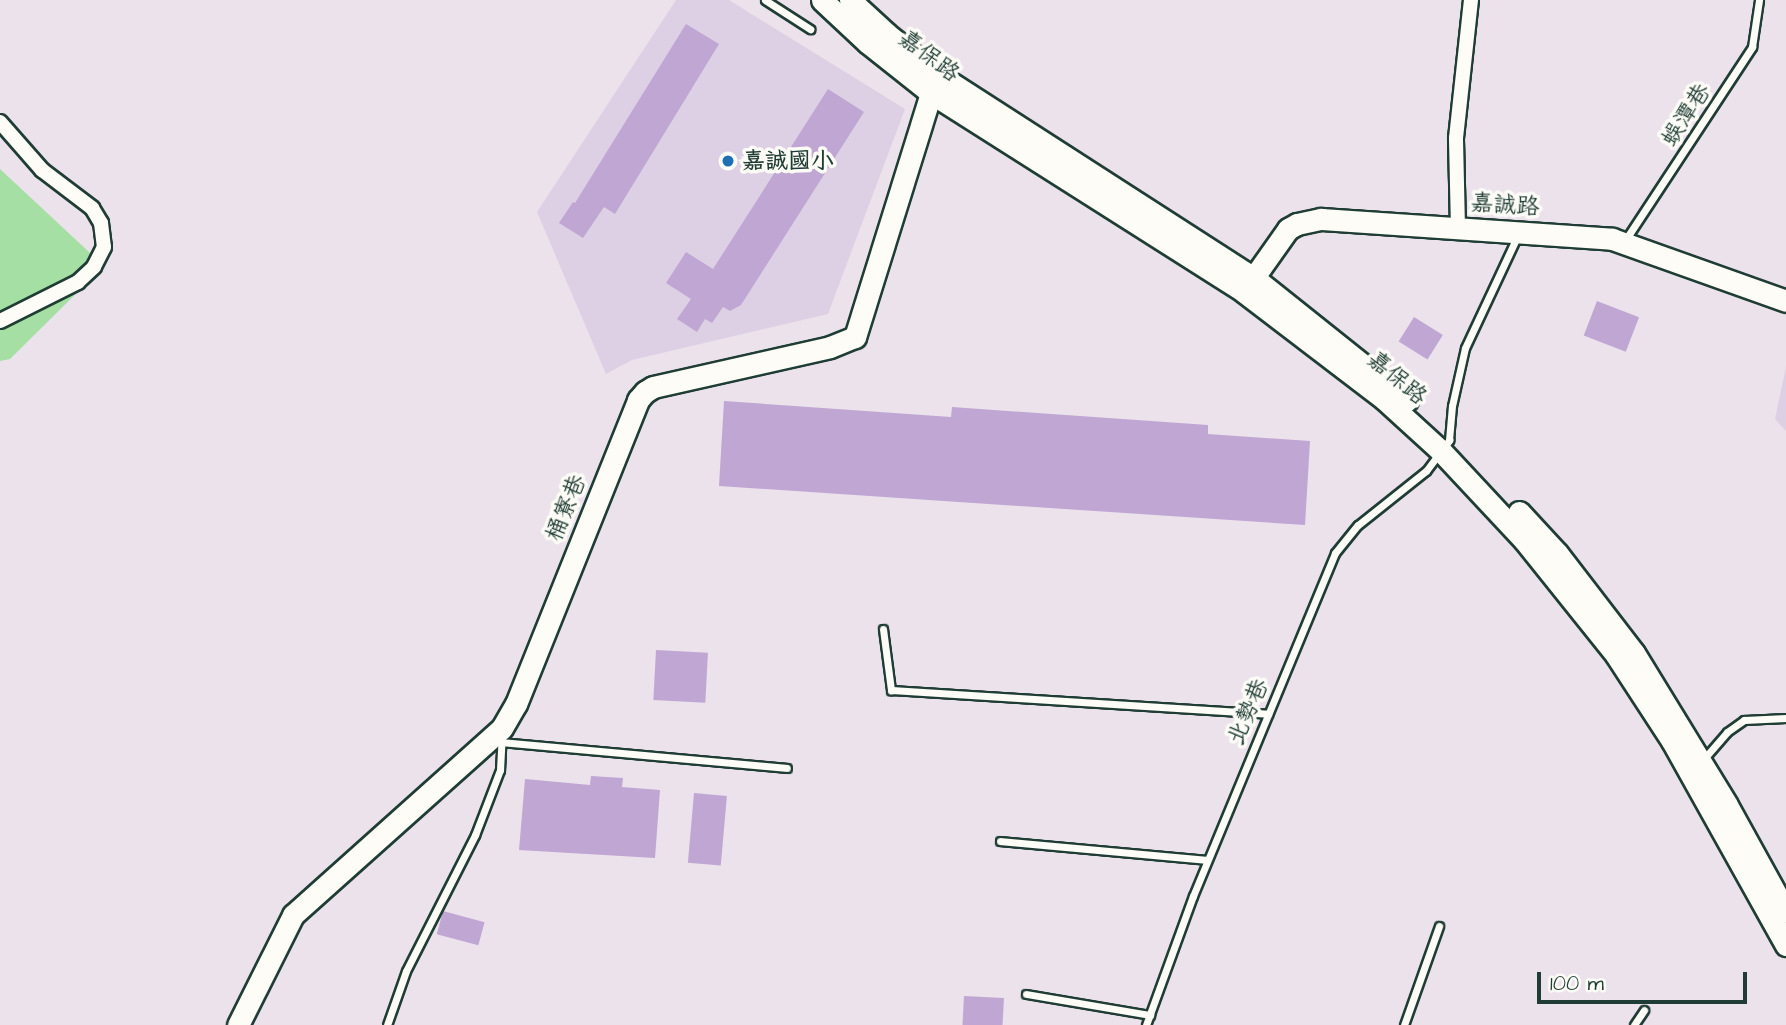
<!DOCTYPE html>
<html>
<head>
<meta charset="utf-8">
<style>
	body { margin:0 }
	#map { position:relative; width:1786px; height:1025px; overflow:hidden; background:#ebe2ec; font-family:"Architects Daughter","LXGW WenKai TC",sans-serif }
	div>[style] { position:absolute }
	.built>* { inset:0; background:#ded0e4 }
	.green>* { inset:0; background:#a5dfa4 }
	.building>* { inset:0; background:#c0a6d3; transform-origin:0 0 }
	.roads { filter:drop-shadow(2px 0 #1f3d34) drop-shadow(-2px 0 #1f3d34) drop-shadow(0 2px #1f3d34) drop-shadow(0 -2px #1f3d34) }
	.lane>* { height:7px; margin:-3.5px; padding:0 3.5px; transform-origin:3.5px; border-radius:3.5px; background:#fdfcf7 }
	.street>* { height:14px; margin:-7px; padding:0 7px; transform-origin:7px; border-radius:7px; background:#fdfcf7 }
	.secondary>* { height:21px; margin:-10.5px; padding:0 10.5px; transform-origin:10.5px; border-radius:10.5px; background:#fdfcf7 }
	.dots>* { width:19px; height:19px; translate:-50% -50%; box-sizing:border-box; border:4px solid #fdfcf7; border-radius:50% }
	span { translate:-50% -50%; white-space:nowrap; text-align:center; line-height:1.15; -webkit-text-stroke:7px #fdfcf7; paint-order:stroke }
	.street-label { font-size:23px; color:#1f3d34 }
	.poi-label { font-size:23px; color:#1f3d34; font-weight:700 }
	.left { translate:0 -50%; text-align:left }
	.scale { position:absolute; left:1537px; top:972px; width:210px; height:32px; box-sizing:border-box; border:4px solid #1f3d34; border-top:0; padding-left:9px; font-size:21px; line-height:24px; white-space:nowrap; color:#1f3d34; -webkit-text-stroke:5px #fdfcf7; paint-order:stroke }
</style>
</head>
<body>
<div id="map">
	<div class="built">
		<div style="clip-path:polygon(676px 0,729px 0,905px 109px,828px 314px,632px 360px,606px 374px,537px 212px)"></div>
		<div style="clip-path:polygon(1786px 367px,1786px 431px,1775px 419px)"></div>
	</div>
	<div class="green">
		<div style="clip-path:polygon(0 169px,104px 266px,10px 359px,0 361px)"></div>
	</div>
	<div class="building">
		<div style="clip-path:polygon(686px 24px,719px 44px,615px 214px,604px 207px,583px 238px,559px 223px,573px 202px,575px 203px)"></div>
		<div style="clip-path:polygon(828px 89px,864px 112px,741px 305px,730px 311px,723px 307px,712px 323px,705px 319px,697px 332px,677px 319px,691px 299px,666px 283px,686px 252px,713px 269px)"></div>
		<div style="left:1597px;top:301px;width:45px;height:37px;rotate:21deg"></div>
		<div style="left:1414px;top:317px;width:34px;height:29px;rotate:32deg"></div>
		<div style="clip-path:polygon(724px 401px,951px 417px,952px 407px,1208px 425px,1208px 434px,1310px 441px,1305px 525px,719px 486px)"></div>
		<div style="left:656px;top:650px;width:52px;height:50px;rotate:3deg"></div>
		<div style="clip-path:polygon(591px 776px,623px 778px,622px 787px,660px 790px,655px 858px,519px 850px,525px 779px,590px 785px)"></div>
		<div style="left:694px;top:793px;width:33px;height:70px;rotate:5deg"></div>
		<div style="left:443px;top:911px;width:43px;height:24px;rotate:15deg"></div>
		<div style="left:964px;top:996px;width:40px;height:29px;rotate:3deg"></div>
	</div>
	<div class="roads">
		<div class="lane">
			<div style="left:765px;top:0;width:54px;rotate:32.8deg"></div>
			<div style="left:1626px;top:239px;width:230px;rotate:-56.7deg"></div>
			<div style="left:1752px;top:47px;width:48px;rotate:-81.5deg"></div>
			<div style="left:883px;top:629px;width:62px;rotate:82.5deg"></div>
			<div style="left:891px;top:690px;width:378px;rotate:3.6deg"></div>
			<div style="left:501px;top:742px;width:287px;rotate:5.2deg"></div>
			<div style="left:1702px;top:761px;width:38px;rotate:-49deg"></div>
			<div style="left:1727px;top:732px;width:21px;rotate:-35deg"></div>
			<div style="left:1744px;top:720px;width:42px;rotate:-2.7deg"></div>
			<div style="left:1000px;top:841px;width:208px;rotate:5.2deg"></div>
			<div style="left:1026px;top:994px;width:126px;rotate:9.6deg"></div>
			<div style="left:387px;top:1025px;width:57px;rotate:-70.6deg"></div>
			<div style="left:406px;top:971px;width:153px;rotate:-63.1deg"></div>
			<div style="left:475px;top:835px;width:70px;rotate:-69deg"></div>
			<div style="left:500px;top:770px;width:34px;rotate:-87deg"></div>
			<div style="left:1146px;top:1025px;width:137px;rotate:-70deg"></div>
			<div style="left:1193px;top:896px;width:371px;rotate:-67.5deg"></div>
			<div style="left:1335px;top:553px;width:36px;rotate:-51deg"></div>
			<div style="left:1358px;top:525px;width:87px;rotate:-38.5deg"></div>
			<div style="left:1426px;top:471px;width:39px;rotate:-53deg"></div>
			<div style="left:1449px;top:440px;width:34px;rotate:-85deg"></div>
			<div style="left:1452px;top:406px;width:59px;rotate:-77.4deg"></div>
			<div style="left:1465px;top:348px;width:125px;rotate:-64.9deg"></div>
			<div style="left:1404px;top:1025px;width:105px;rotate:-70.5deg"></div>
			<div style="left:1634px;top:1025px;width:18px;rotate:-56deg"></div>
		</div>
		<div class="street">
			<div style="left:0;top:122px;width:64px;rotate:48.8deg"></div>
			<div style="left:42px;top:170px;width:63px;rotate:37.2deg"></div>
			<div style="left:92px;top:208px;width:17px;rotate:59deg"></div>
			<div style="left:101px;top:223px;width:24px;rotate:83deg"></div>
			<div style="left:104px;top:247px;width:22px;rotate:117deg"></div>
			<div style="left:94px;top:267px;width:22px;rotate:137deg"></div>
			<div style="left:78px;top:282px;width:87px;rotate:153.4deg"></div>
			<div style="left:1458px;top:228px;width:90px;rotate:-91.3deg"></div>
			<div style="left:1456px;top:138px;width:139px;rotate:-83.8deg"></div>
		</div>
		<div class="secondary">
			<div style="left:822px;top:0;width:63px;rotate:43.1deg"></div>
			<div style="left:868px;top:43px;width:80px;rotate:38.4deg"></div>
			<div style="left:931px;top:93px;width:371px;rotate:32.4deg"></div>
			<div style="left:1244px;top:292px;width:176px;rotate:37.4deg"></div>
			<div style="left:1384px;top:399px;width:76px;rotate:42.3deg"></div>
			<div style="left:1440px;top:450px;width:123px;rotate:47deg"></div>
			<div style="left:1524px;top:540px;width:147px;rotate:51.3deg"></div>
			<div style="left:1616px;top:655px;width:103px;rotate:56.9deg"></div>
			<div style="left:1672px;top:741px;width:234px;rotate:60.8deg"></div>
			<div style="left:850px;top:0;width:50px;rotate:42.6deg"></div>
			<div style="left:887px;top:34px;width:64px;rotate:38.7deg"></div>
			<div style="left:937px;top:74px;width:377px;rotate:32.8deg"></div>
			<div style="left:1254px;top:278px;width:196px;rotate:38.6deg"></div>
			<div style="left:1247px;top:287px;width:71px;rotate:-54.7deg"></div>
			<div style="left:1288px;top:229px;width:10px;rotate:-29deg"></div>
			<div style="left:1297px;top:224px;width:25px;rotate:-12deg"></div>
			<div style="left:1321px;top:219px;width:292px;rotate:3.9deg"></div>
			<div style="left:1612px;top:239px;width:185px;rotate:19.6deg"></div>
			<div style="left:1519px;top:512px;width:56px;rotate:47.2deg"></div>
			<div style="left:1557px;top:553px;width:126px;rotate:52.4deg"></div>
			<div style="left:1634px;top:653px;width:178px;rotate:58.5deg"></div>
			<div style="left:1727px;top:805px;width:122px;rotate:61.1deg"></div>
			<div style="left:238px;top:1025px;width:123px;rotate:-63.4deg"></div>
			<div style="left:293px;top:915px;width:280px;rotate:-41.8deg"></div>
			<div style="left:502px;top:728px;width:28px;rotate:-60deg"></div>
			<div style="left:516px;top:704px;width:328px;rotate:-68.1deg"></div>
			<div style="left:638px;top:400px;width:11px;rotate:-49deg"></div>
			<div style="left:645px;top:392px;width:9px;rotate:-32deg"></div>
			<div style="left:653px;top:387px;width:181px;rotate:-12.7deg"></div>
			<div style="left:830px;top:347px;width:27px;rotate:-22deg"></div>
			<div style="left:855px;top:337px;width:266px;rotate:-72.7deg"></div>
		</div>
	</div>
	<div class="dots">
		<div style="left:728px;top:161px;background:#1f6fb2"></div>
	</div>
	<div class="street-label">
		<span style="left:929px;top:56px;rotate:37deg">嘉保路</span>
		<span style="left:1686px;top:115px;rotate:-57deg">蜈潭巷</span>
		<span style="left:1505px;top:205px;rotate:4deg">嘉誠路</span>
		<span style="left:1397px;top:378px;rotate:40deg">嘉保路</span>
		<span style="left:566px;top:508px;rotate:-68deg">桶寮巷</span>
		<span style="left:1248px;top:712px;rotate:-67deg">北勢巷</span>
	</div>
	<div class="poi-label">
		<span class="left" style="left:742px;top:161px">嘉誠國小</span>
	</div>
	<div class="scale">100 m</div>
</div>
</body>
</html>
